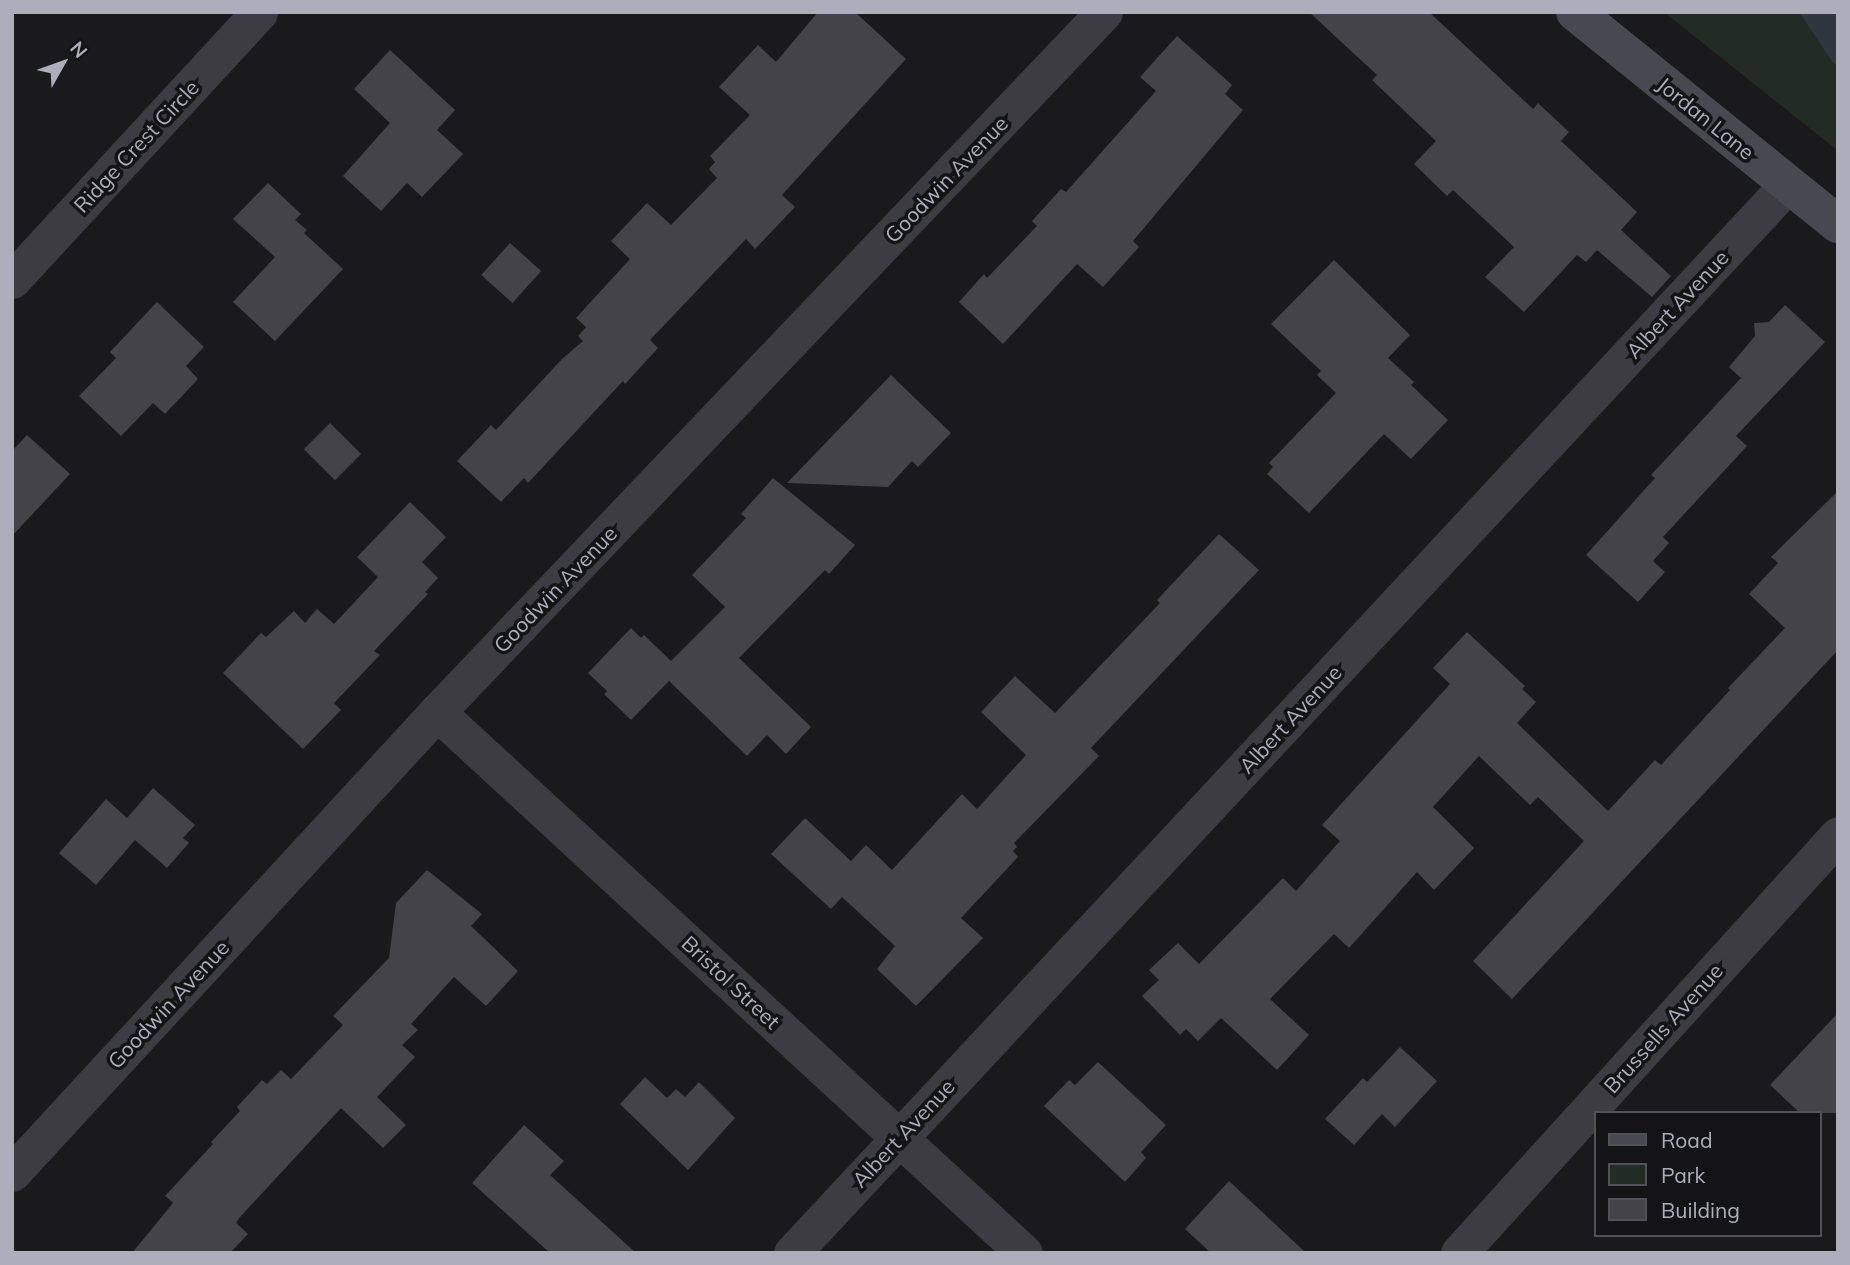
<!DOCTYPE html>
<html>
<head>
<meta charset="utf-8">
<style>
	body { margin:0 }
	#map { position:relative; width:1850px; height:1265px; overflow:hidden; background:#1a191b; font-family:Mulish,sans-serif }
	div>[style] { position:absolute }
	.green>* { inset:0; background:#232b25 }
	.water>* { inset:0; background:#2f363f }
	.building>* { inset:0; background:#444348; transform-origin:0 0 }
	.minor>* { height:37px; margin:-18.5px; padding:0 18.5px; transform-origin:18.5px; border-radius:18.5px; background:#3c3c42 }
	.secondary>* { height:38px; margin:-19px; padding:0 19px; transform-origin:19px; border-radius:19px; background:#484950 }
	span { translate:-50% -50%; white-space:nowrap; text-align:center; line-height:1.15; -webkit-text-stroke:7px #141416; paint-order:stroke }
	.street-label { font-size:21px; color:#acaebb }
	.frame { position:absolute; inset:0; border:14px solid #acaebb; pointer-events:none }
	.legend { position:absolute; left:1594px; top:1111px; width:228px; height:126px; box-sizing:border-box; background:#141416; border:2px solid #515258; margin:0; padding:9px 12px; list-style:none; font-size:21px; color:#acaebb }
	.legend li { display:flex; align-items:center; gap:14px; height:35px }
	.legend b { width:35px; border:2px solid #515258 }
	.north { position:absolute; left:28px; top:28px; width:70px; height:70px; -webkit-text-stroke:5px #141416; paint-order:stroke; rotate:50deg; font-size:19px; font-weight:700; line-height:28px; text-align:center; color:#acaebb }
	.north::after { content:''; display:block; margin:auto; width:24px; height:32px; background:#acaebb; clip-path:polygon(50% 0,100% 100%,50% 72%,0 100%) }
</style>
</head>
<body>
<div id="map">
	<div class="green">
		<div style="clip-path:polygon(1664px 12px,1838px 12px,1838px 151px)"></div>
	</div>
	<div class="water">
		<div style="clip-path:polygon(1799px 12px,1838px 12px,1838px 67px,1831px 60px)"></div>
	</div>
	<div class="building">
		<div style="clip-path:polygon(818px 12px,855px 12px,906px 59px,782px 195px,795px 207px,755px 249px,746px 239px,650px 340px,658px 348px,625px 384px,623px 381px,528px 483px,524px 478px,501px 502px,457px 461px,491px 425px,496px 430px,562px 359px,583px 341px,578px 336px,586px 327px,576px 318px,630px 259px,611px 241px,647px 203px,671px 225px,717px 178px,709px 169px,715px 162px,710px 156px,750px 115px,719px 87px,758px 45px,776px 62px)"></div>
		<div style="clip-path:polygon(1309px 12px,1429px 12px,1533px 109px,1538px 103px,1569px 132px,1561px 141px,1637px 212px,1621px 230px,1671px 276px,1652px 297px,1597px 250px,1586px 262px,1577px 255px,1524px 312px,1485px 277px,1514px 247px,1453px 190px,1447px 196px,1414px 164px,1436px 141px,1372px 80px,1377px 75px)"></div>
		<div style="clip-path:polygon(1177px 36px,1232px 85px,1225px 94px,1243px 110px,1133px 241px,1139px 247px,1103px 287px,1077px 264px,1003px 344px,959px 302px,984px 274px,987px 278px,1037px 226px,1032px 221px,1061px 189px,1066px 192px,1156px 91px,1140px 77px)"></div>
		<div style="clip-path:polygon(390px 50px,455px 110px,437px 130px,463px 154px,422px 197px,407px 183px,381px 211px,343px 176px,390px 123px,354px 89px)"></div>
		<div style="clip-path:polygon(268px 183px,301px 214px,295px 220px,307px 230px,304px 233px,343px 269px,275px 341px,233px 302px,275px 257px,233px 219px)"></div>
		<div style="left:510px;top:243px;width:42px;height:43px;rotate:42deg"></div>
		<div style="clip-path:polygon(1334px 260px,1410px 335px,1388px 358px,1414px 382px,1411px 385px,1448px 420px,1411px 459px,1384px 434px,1309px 513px,1267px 474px,1273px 467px,1269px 463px,1336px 393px,1317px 375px,1321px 371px,1271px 324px)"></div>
		<div style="clip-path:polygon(157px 302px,204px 347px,186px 366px,198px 379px,165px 414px,153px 403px,121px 436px,79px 396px,116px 358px,110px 352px)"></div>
		<div style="clip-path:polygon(1785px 305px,1825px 342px,1736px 436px,1747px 446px,1663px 537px,1669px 543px,1653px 561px,1665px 572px,1638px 602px,1586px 555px,1655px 478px,1651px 475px,1741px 378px,1729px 367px,1755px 336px,1754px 323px,1769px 322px)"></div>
		<div style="clip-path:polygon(891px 375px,951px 433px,918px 467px,912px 461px,888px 487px,787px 483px)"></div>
		<div style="left:330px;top:423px;width:44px;height:37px;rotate:45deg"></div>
		<div style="clip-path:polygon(27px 435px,70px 474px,12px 536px,12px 451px)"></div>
		<div style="clip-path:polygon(773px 478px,855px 545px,829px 574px,825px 570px,739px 658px,811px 727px,786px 754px,767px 735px,747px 756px,669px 681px,631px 720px,604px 694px,607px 691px,588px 673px,631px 628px,641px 638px,644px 635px,671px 661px,725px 607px,692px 575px,746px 518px,741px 514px)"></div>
		<div style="clip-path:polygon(1838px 491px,1838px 650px,1512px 999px,1473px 961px,1584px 841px,1538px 797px,1530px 805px,1479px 756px,1433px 807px,1474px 848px,1434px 890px,1417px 872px,1349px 948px,1334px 934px,1270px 999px,1309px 1035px,1277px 1070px,1221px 1018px,1198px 1041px,1186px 1029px,1180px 1035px,1142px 996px,1159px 980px,1149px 970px,1178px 943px,1199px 964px,1283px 878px,1296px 891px,1340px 841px,1322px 825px,1450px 684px,1433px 668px,1467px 632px,1525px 686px,1522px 689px,1536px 702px,1517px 723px,1608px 811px,1655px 760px,1661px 765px,1730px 690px,1728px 688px,1785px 628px,1749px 594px,1778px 563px,1771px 557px)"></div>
		<div style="clip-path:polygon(410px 502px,446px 537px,422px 562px,438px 578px,425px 592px,428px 594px,374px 651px,380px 655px,334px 703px,341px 710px,303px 749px,223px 673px,261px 633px,266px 637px,294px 611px,305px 623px,317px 609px,334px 624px,378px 577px,357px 557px)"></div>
		<div style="clip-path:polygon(1219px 534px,1259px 570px,1091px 748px,1099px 756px,1014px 843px,1017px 847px,1013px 851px,1018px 857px,961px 918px,983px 938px,916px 1006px,877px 969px,895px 946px,842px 897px,831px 909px,771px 854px,805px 818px,851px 861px,866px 845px,892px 870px,962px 794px,977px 809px,1026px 755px,981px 712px,1015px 676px,1055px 713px,1160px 603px,1157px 600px)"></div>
		<div style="clip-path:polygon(153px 788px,195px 825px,183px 838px,189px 843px,167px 868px,135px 840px,96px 885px,59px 853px,106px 799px,127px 818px)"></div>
		<div style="clip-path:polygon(427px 870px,482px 914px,471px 926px,518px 971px,486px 1006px,454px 977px,411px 1024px,418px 1030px,402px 1045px,415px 1057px,377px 1097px,406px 1125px,383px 1148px,341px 1108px,240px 1217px,236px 1223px,248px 1234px,230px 1253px,132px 1253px,173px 1203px,165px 1196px,213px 1144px,211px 1142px,240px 1111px,237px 1107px,262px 1080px,267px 1084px,281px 1070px,291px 1079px,343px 1025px,333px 1016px,389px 958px,396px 903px)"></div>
		<div style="clip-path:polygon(1838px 1013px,1838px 1113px,1800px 1113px,1770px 1085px)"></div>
		<div style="clip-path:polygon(1400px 1047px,1437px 1081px,1395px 1127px,1382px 1114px,1354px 1145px,1325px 1119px,1363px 1078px,1367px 1082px)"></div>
		<div style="clip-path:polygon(1098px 1062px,1166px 1125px,1141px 1152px,1146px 1158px,1125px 1182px,1044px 1106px,1069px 1080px,1075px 1085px)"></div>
		<div style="clip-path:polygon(645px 1077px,667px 1098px,676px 1089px,685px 1097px,699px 1082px,735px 1118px,688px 1170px,620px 1104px)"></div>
		<div style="clip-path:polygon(524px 1125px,564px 1161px,550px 1175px,636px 1253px,550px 1253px,472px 1183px)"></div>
		<div style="clip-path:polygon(1229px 1181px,1306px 1253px,1211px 1253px,1185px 1229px)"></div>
	</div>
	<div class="minor">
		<div style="left:12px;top:280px;width:364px;rotate:-47.3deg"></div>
		<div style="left:437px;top:712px;width:798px;rotate:42.66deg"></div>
		<div style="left:12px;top:1173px;width:627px;rotate:-47.33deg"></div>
		<div style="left:437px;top:712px;width:967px;rotate:-46.38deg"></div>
		<div style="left:792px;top:1253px;width:1461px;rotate:-47.02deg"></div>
		<div style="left:1459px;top:1253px;width:564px;rotate:-47.8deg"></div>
	</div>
	<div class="secondary">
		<div style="left:1575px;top:12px;width:338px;rotate:38.9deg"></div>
	</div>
	<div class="street-label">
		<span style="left:1706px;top:118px;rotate:39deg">Jordan Lane</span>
		<span style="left:136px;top:146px;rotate:-47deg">Ridge Crest Circle</span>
		<span style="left:946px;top:179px;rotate:-46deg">Goodwin Avenue</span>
		<span style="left:1677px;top:304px;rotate:-47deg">Albert Avenue</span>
		<span style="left:555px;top:589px;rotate:-46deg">Goodwin Avenue</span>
		<span style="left:1290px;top:719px;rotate:-47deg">Albert Avenue</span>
		<span style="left:731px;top:982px;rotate:43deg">Bristol Street</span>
		<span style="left:168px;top:1004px;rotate:-47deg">Goodwin Avenue</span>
		<span style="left:1663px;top:1028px;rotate:-48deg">Brussells Avenue</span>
		<span style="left:903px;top:1133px;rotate:-47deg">Albert Avenue</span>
	</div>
	<div class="frame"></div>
	<ul class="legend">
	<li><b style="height:9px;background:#484950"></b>Road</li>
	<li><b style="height:19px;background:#232b25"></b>Park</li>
	<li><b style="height:19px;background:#444348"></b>Building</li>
	</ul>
	<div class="north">N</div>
</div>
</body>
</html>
